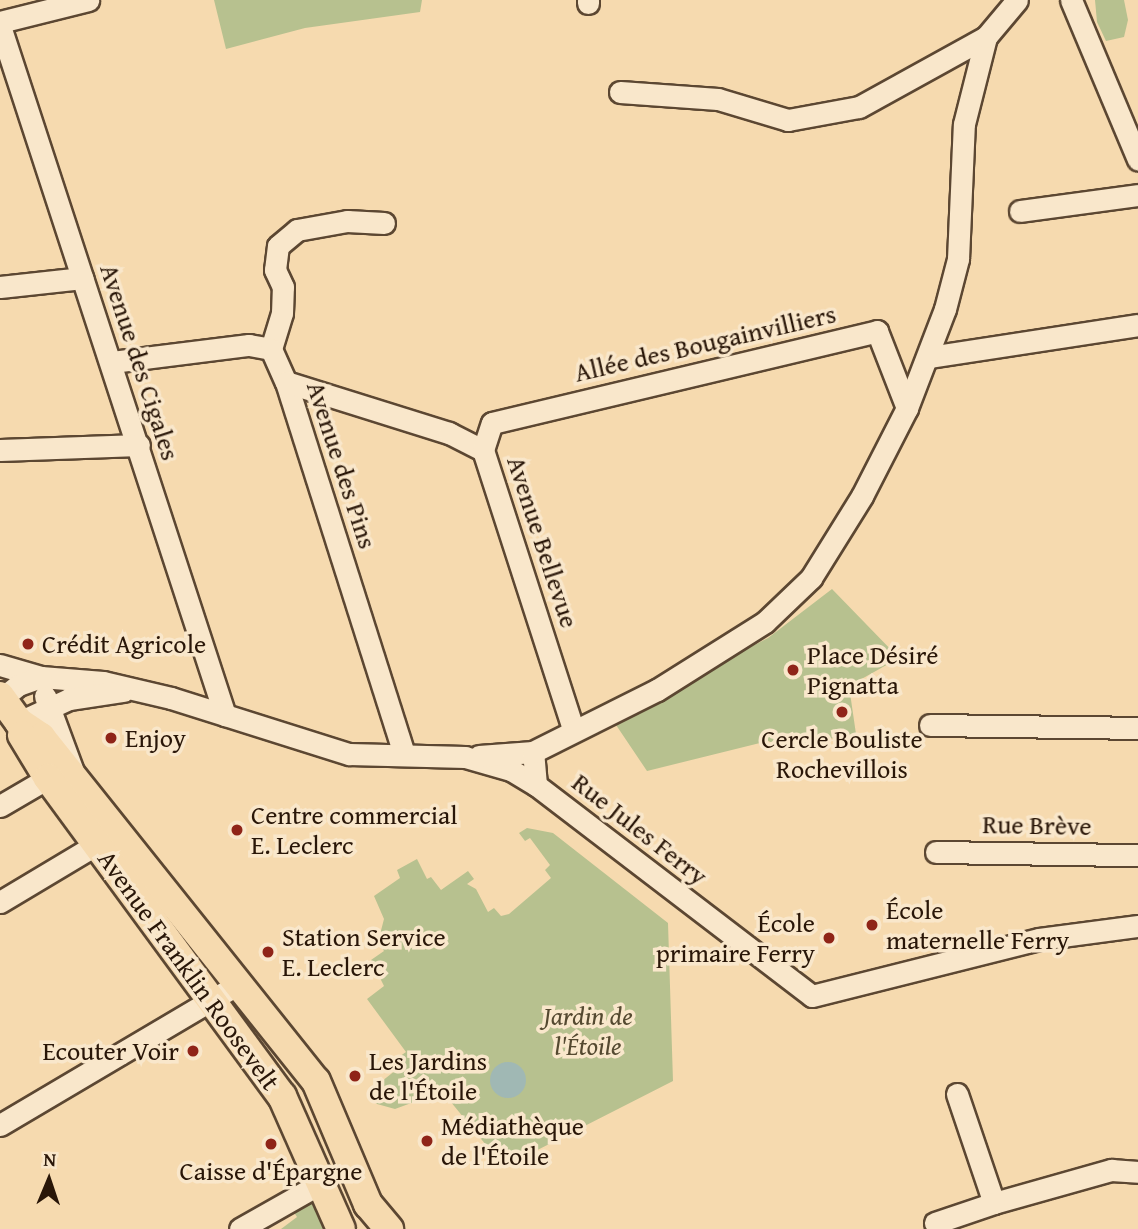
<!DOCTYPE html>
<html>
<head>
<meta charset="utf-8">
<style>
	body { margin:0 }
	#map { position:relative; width:1138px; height:1229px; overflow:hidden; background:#f6daaf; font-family:"Gentium Book Plus",serif }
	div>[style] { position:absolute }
	.green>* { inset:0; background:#b7c18f }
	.water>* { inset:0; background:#a0b8b4 }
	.round { border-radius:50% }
	.roads { filter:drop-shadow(2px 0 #5c4732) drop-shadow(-2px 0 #5c4732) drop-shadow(0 2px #5c4732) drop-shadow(0 -2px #5c4732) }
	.minor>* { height:21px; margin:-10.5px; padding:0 10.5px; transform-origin:10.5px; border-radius:10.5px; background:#f9e7cb }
	.major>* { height:28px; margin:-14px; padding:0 14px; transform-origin:14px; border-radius:14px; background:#f6daaf }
	.dots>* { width:19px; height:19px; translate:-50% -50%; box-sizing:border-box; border:4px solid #f9e7cb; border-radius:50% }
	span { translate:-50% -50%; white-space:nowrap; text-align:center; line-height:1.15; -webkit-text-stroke:7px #f9e7cb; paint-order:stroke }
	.street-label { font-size:26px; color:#291608 }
	.poi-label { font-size:26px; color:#291608 }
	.left { translate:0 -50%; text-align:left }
	.right { translate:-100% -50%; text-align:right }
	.park-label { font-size:26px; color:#544930; font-style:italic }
	.north { position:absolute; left:14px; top:1145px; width:70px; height:70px; -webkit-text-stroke:5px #f9e7cb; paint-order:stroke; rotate:2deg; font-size:19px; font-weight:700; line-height:28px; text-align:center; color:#291608 }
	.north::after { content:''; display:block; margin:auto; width:24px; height:32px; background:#291608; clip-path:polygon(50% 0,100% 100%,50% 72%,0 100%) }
</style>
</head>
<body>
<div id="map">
	<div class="green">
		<div style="clip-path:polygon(214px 0,422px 0,420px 12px,305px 28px,226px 49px)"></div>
		<div style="clip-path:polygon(1095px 0,1124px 0,1128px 20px,1124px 37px,1106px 41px,1097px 22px)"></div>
		<div style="clip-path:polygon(832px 589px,899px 658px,849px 686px,856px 734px,783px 747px,768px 741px,647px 771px,612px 719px,768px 638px)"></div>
		<div style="clip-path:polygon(527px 828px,553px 833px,668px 923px,673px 1081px,504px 1167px,437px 1085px,422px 1099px,395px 1109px,377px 1104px,367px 1093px,401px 1066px,396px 1059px,406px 1052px,367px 999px,384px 986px,371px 960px,384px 951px,378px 942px,384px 919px,374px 896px,400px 878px,397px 870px,417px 859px,427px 879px,431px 877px,441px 890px,468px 871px,474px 879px,467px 884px,476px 889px,488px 912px,494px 908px,501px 916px,509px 914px,551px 878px,545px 870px,550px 865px,530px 838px,525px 841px,519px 833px)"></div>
		<div style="clip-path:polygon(312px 1198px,327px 1229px,281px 1229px,297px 1217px,290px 1206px)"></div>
	</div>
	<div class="water">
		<div class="round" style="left:490px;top:1062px;width:36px;height:36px"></div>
	</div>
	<div class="roads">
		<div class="minor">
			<div style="left:588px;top:0;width:3px;rotate:90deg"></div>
			<div style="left:1071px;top:0;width:173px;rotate:67.2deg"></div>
			<div style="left:0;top:22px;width:91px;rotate:-14deg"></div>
			<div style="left:0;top:26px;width:725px;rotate:71.92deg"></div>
			<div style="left:620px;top:92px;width:98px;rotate:4.1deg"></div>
			<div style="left:718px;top:99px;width:73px;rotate:16.7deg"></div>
			<div style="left:788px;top:120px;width:72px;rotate:-10.4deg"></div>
			<div style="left:859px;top:107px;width:145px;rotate:-28.9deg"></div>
			<div style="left:1020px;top:211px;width:119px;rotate:-7.7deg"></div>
			<div style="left:0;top:287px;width:83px;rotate:-6.2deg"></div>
			<div style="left:271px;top:349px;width:38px;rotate:-73deg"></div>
			<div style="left:282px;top:313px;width:26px;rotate:-88deg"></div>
			<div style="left:283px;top:287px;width:19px;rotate:-115deg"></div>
			<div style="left:275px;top:270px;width:24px;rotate:-83deg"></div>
			<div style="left:278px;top:246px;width:25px;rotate:-40deg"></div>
			<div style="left:297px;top:230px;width:51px;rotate:-10.2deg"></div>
			<div style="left:347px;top:221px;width:37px;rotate:3deg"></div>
			<div style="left:929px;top:357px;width:211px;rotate:-8.7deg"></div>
			<div style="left:112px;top:362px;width:138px;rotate:-7.1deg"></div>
			<div style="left:249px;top:345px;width:22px;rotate:10deg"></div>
			<div style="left:271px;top:349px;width:36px;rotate:66deg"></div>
			<div style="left:286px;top:382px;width:389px;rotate:72.4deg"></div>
			<div style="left:286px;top:382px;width:171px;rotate:17.4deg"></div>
			<div style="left:449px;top:433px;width:38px;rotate:27deg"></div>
			<div style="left:483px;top:450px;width:295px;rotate:72.1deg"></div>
			<div style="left:0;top:450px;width:139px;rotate:-2.1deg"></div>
			<div style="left:483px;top:450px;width:28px;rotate:-72deg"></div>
			<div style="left:492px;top:423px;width:396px;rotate:-13.4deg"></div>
			<div style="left:877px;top:331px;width:83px;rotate:68.7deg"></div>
			<div style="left:0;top:665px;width:43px;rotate:16.3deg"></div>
			<div style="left:41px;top:677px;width:62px;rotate:4.6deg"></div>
			<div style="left:103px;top:682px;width:70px;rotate:13.2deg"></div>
			<div style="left:171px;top:698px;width:187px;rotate:17.5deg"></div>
			<div style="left:349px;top:754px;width:116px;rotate:1.5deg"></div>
			<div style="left:465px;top:757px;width:48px;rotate:15.8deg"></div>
			<div style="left:511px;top:770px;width:29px;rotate:31deg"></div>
			<div style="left:536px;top:785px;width:347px;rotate:37.4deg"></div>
			<div style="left:812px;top:996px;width:234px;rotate:-14.1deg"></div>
			<div style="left:1039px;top:939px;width:100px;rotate:-7.5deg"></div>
			<div style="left:45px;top:696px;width:83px;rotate:69.6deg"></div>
			<div style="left:1px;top:699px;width:22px;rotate:-39deg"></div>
			<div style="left:18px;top:685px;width:24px;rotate:-19deg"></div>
			<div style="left:19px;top:722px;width:55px;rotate:-24.7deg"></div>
			<div style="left:69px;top:699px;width:55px;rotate:-8.4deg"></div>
			<div style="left:930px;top:725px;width:208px;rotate:0.8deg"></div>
			<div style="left:479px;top:756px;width:54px;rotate:-4.2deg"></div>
			<div style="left:536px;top:785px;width:33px;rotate:-95deg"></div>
			<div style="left:533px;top:752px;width:139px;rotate:-26.6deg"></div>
			<div style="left:657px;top:690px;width:128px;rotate:-32.2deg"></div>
			<div style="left:765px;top:622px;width:64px;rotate:-43.7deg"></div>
			<div style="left:811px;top:578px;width:97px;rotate:-58.1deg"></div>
			<div style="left:862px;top:496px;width:99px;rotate:-62.9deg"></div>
			<div style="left:907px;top:408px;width:106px;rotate:-69deg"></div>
			<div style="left:945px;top:309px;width:52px;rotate:-75.4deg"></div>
			<div style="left:958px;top:259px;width:135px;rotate:-87.5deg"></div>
			<div style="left:964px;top:124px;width:90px;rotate:-75.8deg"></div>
			<div style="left:986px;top:37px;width:48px;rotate:-50deg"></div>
			<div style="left:0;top:806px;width:56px;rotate:-30.3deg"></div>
			<div style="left:936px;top:852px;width:202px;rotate:0.9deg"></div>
			<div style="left:0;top:902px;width:113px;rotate:-30.9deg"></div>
			<div style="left:957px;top:1094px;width:115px;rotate:71.3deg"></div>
			<div style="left:994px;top:1203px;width:122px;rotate:-15.8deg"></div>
			<div style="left:1111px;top:1170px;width:27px;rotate:4deg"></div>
			<div style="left:0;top:1125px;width:279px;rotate:-30.6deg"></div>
			<div style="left:935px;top:1223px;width:62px;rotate:-18.7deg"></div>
			<div style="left:240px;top:1229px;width:95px;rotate:-29.5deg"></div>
		</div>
		<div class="major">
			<div style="left:0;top:696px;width:32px;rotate:54deg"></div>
			<div style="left:19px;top:722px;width:27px;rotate:34deg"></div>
			<div style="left:41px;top:737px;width:440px;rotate:51.4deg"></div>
			<div style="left:316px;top:1081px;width:134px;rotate:67.1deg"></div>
			<div style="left:368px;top:1204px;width:33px;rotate:50deg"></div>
			<div style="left:22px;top:735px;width:50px;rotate:58.8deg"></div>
			<div style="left:48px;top:778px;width:395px;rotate:53.7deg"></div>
			<div style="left:282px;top:1096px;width:145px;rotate:66.1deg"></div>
		</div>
	</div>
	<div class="dots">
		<div style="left:28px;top:644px;background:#8f2418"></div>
		<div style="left:793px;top:670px;background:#8f2418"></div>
		<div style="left:842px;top:712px;background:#8f2418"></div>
		<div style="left:111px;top:738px;background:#8f2418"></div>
		<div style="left:237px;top:830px;background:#8f2418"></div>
		<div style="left:872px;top:925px;background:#8f2418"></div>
		<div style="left:829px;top:938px;background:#8f2418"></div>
		<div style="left:268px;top:952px;background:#8f2418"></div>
		<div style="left:193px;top:1051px;background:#8f2418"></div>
		<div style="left:355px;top:1076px;background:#8f2418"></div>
		<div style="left:427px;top:1141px;background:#8f2418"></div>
		<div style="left:271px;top:1144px;background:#8f2418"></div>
	</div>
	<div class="street-label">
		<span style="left:705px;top:343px;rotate:-13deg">Allée des Bougainvilliers</span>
		<span style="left:140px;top:362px;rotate:72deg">Avenue des Cigales</span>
		<span style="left:342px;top:465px;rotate:72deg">Avenue des Pins</span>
		<span style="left:543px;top:542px;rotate:72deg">Avenue Bellevue</span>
		<span style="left:1037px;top:825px;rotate:1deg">Rue Brève</span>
		<span style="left:640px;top:829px;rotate:38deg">Rue Jules Ferry</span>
		<span style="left:189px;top:970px;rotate:54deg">Avenue Franklin Roosevelt</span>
	</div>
	<div class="poi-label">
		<span class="left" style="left:42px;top:644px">Crédit Agricole</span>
		<span class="left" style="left:807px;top:670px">Place Désiré<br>Pignatta</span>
		<span class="left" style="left:125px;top:738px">Enjoy</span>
		<span style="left:842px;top:754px">Cercle Bouliste<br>Rochevillois</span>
		<span class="left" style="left:251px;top:830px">Centre commercial<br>E. Leclerc</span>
		<span class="left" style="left:886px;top:925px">École<br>maternelle Ferry</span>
		<span class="right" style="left:815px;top:938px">École<br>primaire Ferry</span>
		<span class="left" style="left:282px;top:952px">Station Service<br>E. Leclerc</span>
		<span class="right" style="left:179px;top:1051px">Ecouter Voir</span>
		<span class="left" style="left:369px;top:1076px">Les Jardins<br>de l'Étoile</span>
		<span class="left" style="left:441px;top:1141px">Médiathèque<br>de l'Étoile</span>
		<span style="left:271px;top:1171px">Caisse d'Épargne</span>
	</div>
	<div class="park-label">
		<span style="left:588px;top:1031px">Jardin de<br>l'Étoile</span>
	</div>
	<div class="north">N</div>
</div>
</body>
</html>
